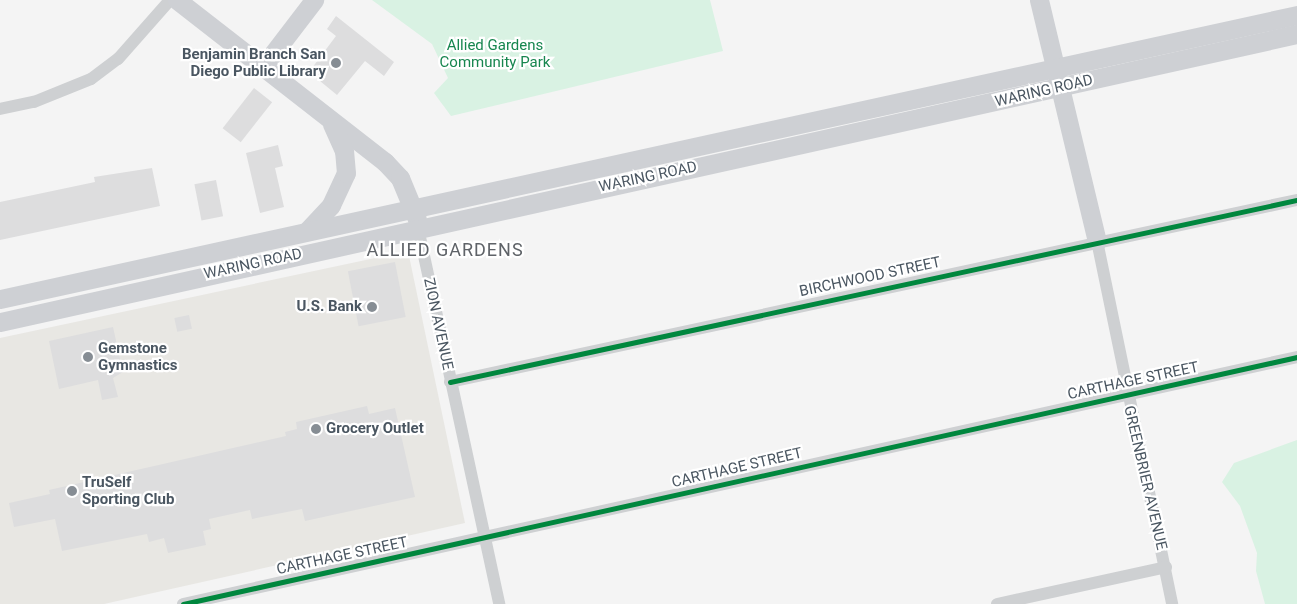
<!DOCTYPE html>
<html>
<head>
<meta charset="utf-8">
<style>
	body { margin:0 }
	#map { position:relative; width:1297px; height:604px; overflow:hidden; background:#f4f4f4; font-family:Roboto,sans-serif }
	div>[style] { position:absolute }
	.commercial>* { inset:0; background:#e8e7e3 }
	.green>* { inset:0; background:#d9f2e3 }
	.building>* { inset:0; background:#ddddde; transform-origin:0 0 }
	.street>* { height:12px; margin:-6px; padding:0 6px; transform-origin:6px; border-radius:6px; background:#ced0d2 }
	.secondary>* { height:19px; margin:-9.5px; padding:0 9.5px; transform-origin:9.5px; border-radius:9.5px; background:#ced0d4 }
	.cycleway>* { height:5px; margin:-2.5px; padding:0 2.5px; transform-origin:2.5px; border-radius:2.5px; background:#00873e }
	.dots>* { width:14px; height:14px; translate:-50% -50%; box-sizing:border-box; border:2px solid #fff; border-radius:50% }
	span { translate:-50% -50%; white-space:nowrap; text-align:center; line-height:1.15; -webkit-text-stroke:4.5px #fff; paint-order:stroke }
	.park-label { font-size:15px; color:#17864f }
	.poi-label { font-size:15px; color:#4a5661; font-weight:700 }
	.right { translate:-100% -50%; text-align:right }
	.left { translate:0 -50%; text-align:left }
	.street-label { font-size:15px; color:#4a5661 }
	.quarter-label { font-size:18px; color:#5f6368; letter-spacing:1px }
</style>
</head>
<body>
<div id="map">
	<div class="commercial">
		<div style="clip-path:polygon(408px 251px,465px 523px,104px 604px,0 604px,0 338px)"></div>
	</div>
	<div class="green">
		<div style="clip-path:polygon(372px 0,710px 0,723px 51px,451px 116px,434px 93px,448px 78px,432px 44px)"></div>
		<div style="clip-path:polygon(1297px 440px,1297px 604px,1265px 604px,1256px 571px,1257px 553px,1240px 506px,1222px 482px,1234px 463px)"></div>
	</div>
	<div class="building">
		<div style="clip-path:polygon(336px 16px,394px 62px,384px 76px,365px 61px,337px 95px,309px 72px,336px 36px,327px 29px)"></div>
		<div style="left:254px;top:88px;width:23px;height:51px;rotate:38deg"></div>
		<div style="clip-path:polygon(278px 145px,283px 166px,275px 168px,284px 207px,260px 213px,246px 153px)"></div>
		<div style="clip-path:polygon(152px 168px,160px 206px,0 240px,0 202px,95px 182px,94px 177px)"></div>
		<div style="left:216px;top:180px;width:37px;height:22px;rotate:79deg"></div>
		<div style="left:395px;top:262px;width:56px;height:48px;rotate:79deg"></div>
		<div style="left:189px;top:315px;width:14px;height:15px;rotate:78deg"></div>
		<div style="clip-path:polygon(113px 327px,123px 372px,113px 378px,118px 397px,102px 400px,98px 380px,59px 389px,49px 341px)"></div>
		<div style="clip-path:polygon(367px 406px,369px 414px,395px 408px,415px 497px,305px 521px,302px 509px,252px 519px,250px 510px,209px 519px,211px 529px,203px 531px,206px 545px,168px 553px,164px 538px,149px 542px,147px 534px,62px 551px,55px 519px,14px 527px,9px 503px,50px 494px,49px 490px,286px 436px,285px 432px,297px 429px,296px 422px)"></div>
	</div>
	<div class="street">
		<div style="left:0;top:109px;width:35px;rotate:-12deg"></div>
		<div style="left:34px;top:102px;width:61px;rotate:-22deg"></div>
		<div style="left:91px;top:79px;width:34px;rotate:-37deg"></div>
		<div style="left:118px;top:59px;width:79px;rotate:-48.6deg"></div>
		<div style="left:418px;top:228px;width:385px;rotate:77.8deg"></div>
		<div style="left:1097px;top:241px;width:371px;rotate:78.3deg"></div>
		<div style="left:450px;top:382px;width:866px;rotate:-12.13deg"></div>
		<div style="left:183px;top:604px;width:1141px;rotate:-12.5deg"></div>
		<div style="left:997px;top:604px;width:173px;rotate:-12.3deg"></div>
	</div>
	<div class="secondary">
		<div style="left:177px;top:0;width:264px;rotate:37.9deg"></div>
		<div style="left:385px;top:162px;width:22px;rotate:47deg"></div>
		<div style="left:400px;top:178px;width:44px;rotate:67.5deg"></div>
		<div style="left:1039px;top:0;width:248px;rotate:76.5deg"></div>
		<div style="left:262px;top:68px;width:86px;rotate:-52.6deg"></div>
		<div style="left:307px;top:231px;width:35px;rotate:-47deg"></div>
		<div style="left:331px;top:205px;width:35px;rotate:-65deg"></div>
		<div style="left:346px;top:173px;width:22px;rotate:-95deg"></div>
		<div style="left:344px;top:151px;width:30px;rotate:-114deg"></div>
		<div style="left:0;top:299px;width:1328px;rotate:-12.35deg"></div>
		<div style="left:0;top:322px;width:1329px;rotate:-12.52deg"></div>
	</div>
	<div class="cycleway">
		<div style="left:450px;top:382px;width:866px;rotate:-12.13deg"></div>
		<div style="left:183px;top:604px;width:1141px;rotate:-12.5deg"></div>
	</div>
	<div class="dots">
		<div style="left:336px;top:63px;background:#868d94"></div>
		<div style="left:372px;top:307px;background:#868d94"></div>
		<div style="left:88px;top:357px;background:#868d94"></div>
		<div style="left:316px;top:429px;background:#868d94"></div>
		<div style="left:72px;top:491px;background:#868d94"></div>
	</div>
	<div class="park-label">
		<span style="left:495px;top:54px">Allied Gardens<br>Community Park</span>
	</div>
	<div class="poi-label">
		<span class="right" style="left:326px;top:63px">Benjamin Branch San<br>Diego Public Library</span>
		<span class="right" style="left:362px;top:307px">U.S. Bank</span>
		<span class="left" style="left:98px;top:357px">Gemstone<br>Gymnastics</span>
		<span class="left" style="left:326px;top:429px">Grocery Outlet</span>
		<span class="left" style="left:82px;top:491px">TruSelf<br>Sporting Club</span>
	</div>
	<div class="street-label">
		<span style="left:1044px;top:91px;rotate:-13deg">WARING ROAD</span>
		<span style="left:648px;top:177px;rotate:-12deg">WARING ROAD</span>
		<span style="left:253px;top:264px;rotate:-12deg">WARING ROAD</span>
		<span style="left:870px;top:277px;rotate:-12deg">BIRCHWOOD STREET</span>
		<span style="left:438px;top:324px;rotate:78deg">ZION AVENUE</span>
		<span style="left:1133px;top:381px;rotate:-12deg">CARTHAGE STREET</span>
		<span style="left:737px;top:468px;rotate:-13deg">CARTHAGE STREET</span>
		<span style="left:1145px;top:478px;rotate:77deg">GREENBRIER AVENUE</span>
		<span style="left:342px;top:556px;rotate:-12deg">CARTHAGE STREET</span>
	</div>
	<div class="quarter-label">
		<span style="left:445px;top:250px">ALLIED GARDENS</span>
	</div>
</div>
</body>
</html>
